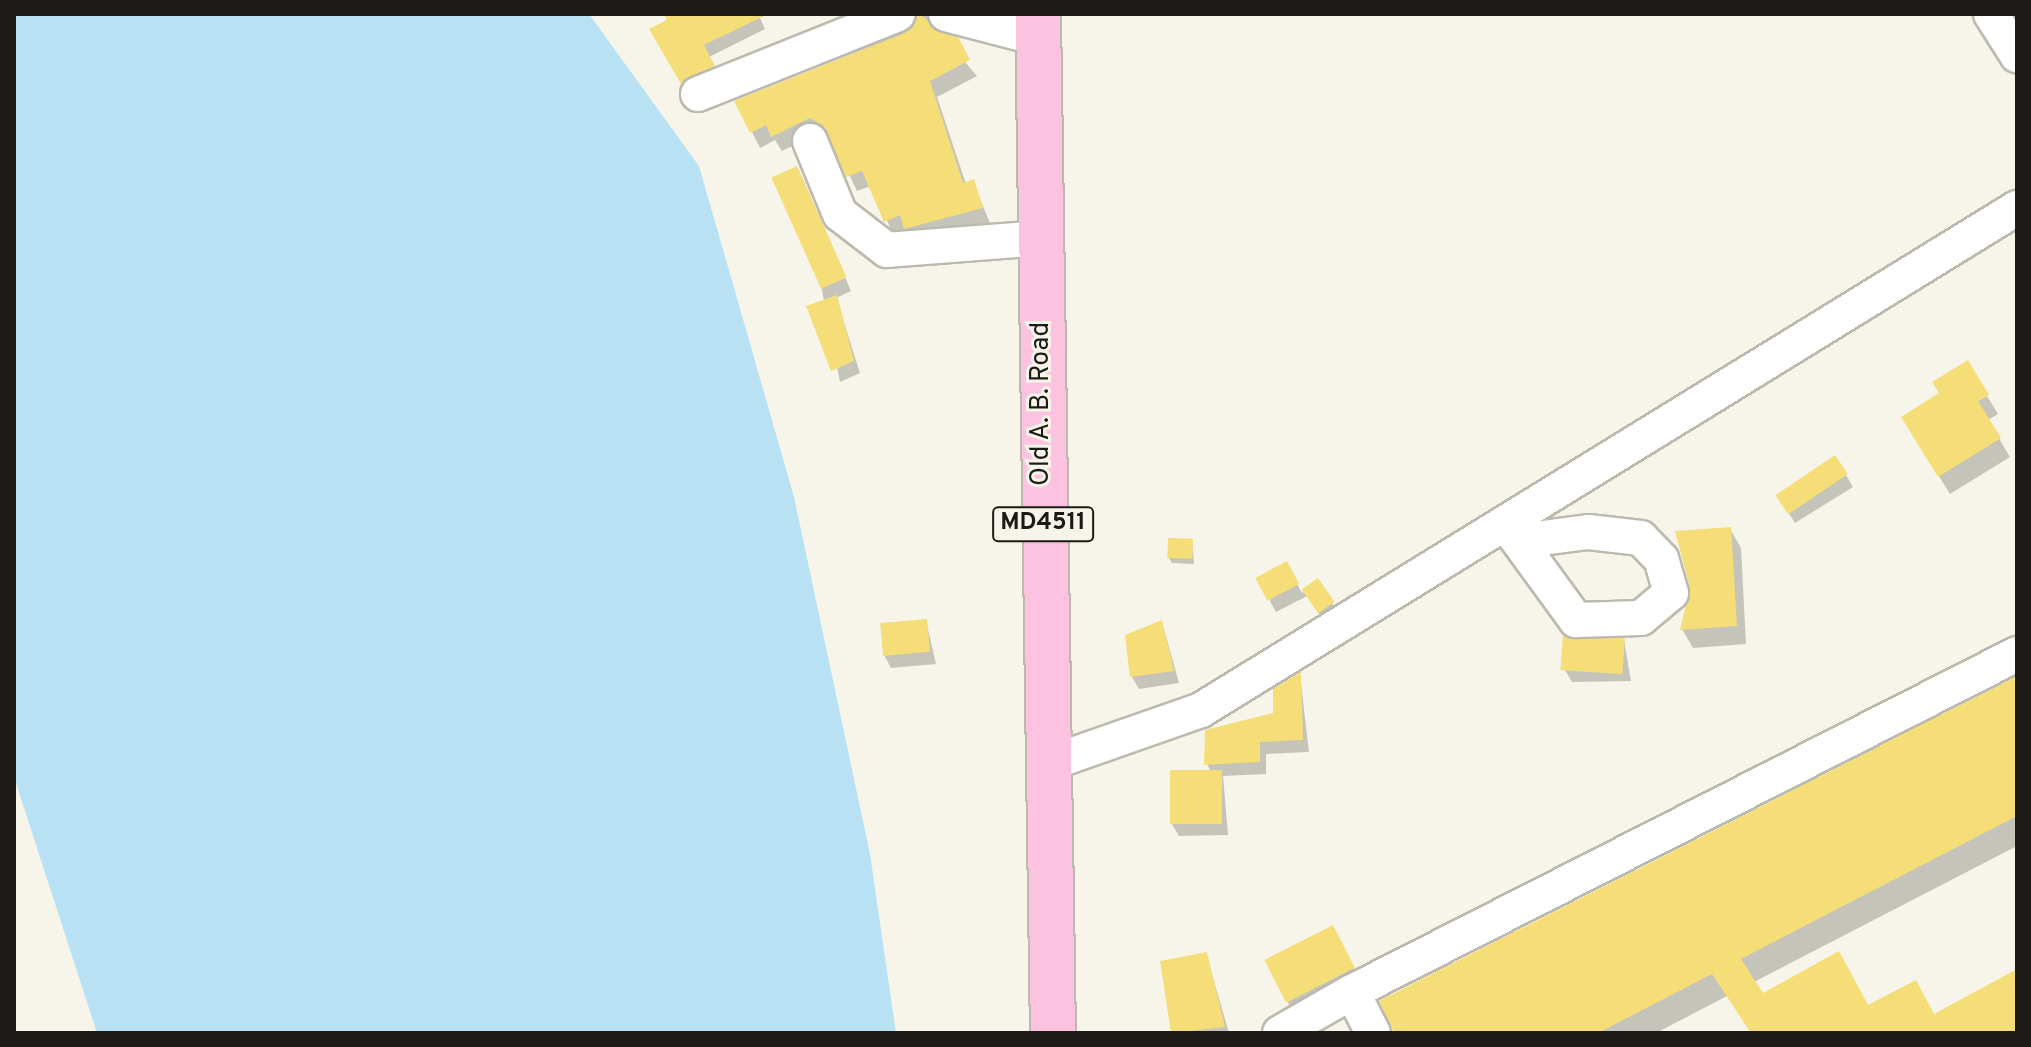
<!DOCTYPE html>
<html>
<head>
<meta charset="utf-8">
<style>
	body { margin:0 }
	#map { position:relative; width:2031px; height:1047px; overflow:hidden; background:#f7f5ea; font-family:Overpass,sans-serif }
	div>[style] { position:absolute }
	.water>* { inset:0; background:#b8e2f4 }
	.shadow>* { inset:0; background:#0003 }
	.building>* { inset:0; background:#f5dd77; transform-origin:0 0 }
	.roads { filter:drop-shadow(2px 0 #bcbaaf) drop-shadow(-2px 0 #bcbaaf) drop-shadow(0 2px #bcbaaf) drop-shadow(0 -2px #bcbaaf) }
	.minor>* { height:34px; margin:-17px; padding:0 17px; transform-origin:17px; border-radius:17px; background:#fff }
	.major>* { height:44px; margin:-22px; padding:0 22px; transform-origin:22px; border-radius:22px; background:#fdc2df }
	span { translate:-50% -50%; white-space:nowrap; text-align:center; line-height:1.15; -webkit-text-stroke:6px #f7f5ea; paint-order:stroke }
	.shield-label span { padding:2px 6px; background:#f7f5ea; border:2px solid; border-radius:6px; -webkit-text-stroke-width:0 }
	.shield-label { font-size:24px; color:#1b1a16; font-weight:700 }
	.street-label { font-size:26px; color:#1b1a16 }
	.frame { position:absolute; inset:0; border:16px solid #1b1a16; pointer-events:none }
</style>
</head>
<body>
<div id="map">
	<div class="water">
		<div style="clip-path:polygon(14px 14px,589px 14px,699px 166px,794px 497px,870px 854px,896px 1033px,97px 1033px,14px 777px)"></div>
	</div>
	<div class="shadow">
		<div style="clip-path:polygon(677px 14px,758px 14px,765px 29px,709px 57px,719px 78px,689px 95px,652px 29px)"></div>
		<div style="clip-path:polygon(915px 14px,946px 14px,934px 26px,977px 76px,937px 97px,966px 184px,973px 182px,990px 223px,915px 243px,908px 230px,894px 236px,871px 186px,857px 191px,835px 145px,821px 132px,782px 151px,775px 140px,760px 148px,737px 102px,916px 27px)"></div>
		<div style="clip-path:polygon(1971px 14px,2017px 14px,2017px 24px,1986px 37px)"></div>
		<div style="clip-path:polygon(798px 168px,851px 291px,836px 298px,860px 373px,840px 382px)"></div>
		<div style="clip-path:polygon(1987px 396px,1998px 414px,1988px 420px,2010px 457px,1950px 494px,1914px 436px)"></div>
		<div style="clip-path:polygon(1846px 475px,1853px 487px,1795px 523px,1784px 506px)"></div>
		<div style="clip-path:polygon(1730px 529px,1741px 548px,1746px 644px,1693px 648px,1682px 629px,1692px 588px)"></div>
		<div style="clip-path:polygon(1192px 541px,1194px 564px,1172px 563px,1169px 558px)"></div>
		<div style="clip-path:polygon(1286px 564px,1302px 593px,1318px 581px,1336px 609px,1322px 618px,1307px 596px,1276px 612px,1258px 579px)"></div>
		<div style="clip-path:polygon(926px 621px,936px 664px,891px 668px,884px 655px)"></div>
		<div style="clip-path:polygon(1162px 622px,1179px 683px,1139px 689px,1132px 677px)"></div>
		<div style="clip-path:polygon(1624px 640px,1631px 681px,1572px 682px,1565px 670px)"></div>
		<div style="clip-path:polygon(1300px 675px,1309px 752px,1266px 754px,1266px 774px,1223px 776px,1228px 835px,1179px 836px,1172px 824px,1211px 772px,1207px 764px,1275px 714px)"></div>
		<div style="clip-path:polygon(2017px 676px,2017px 846px,1754px 982px,1762px 996px,1934px 1017px,2017px 971px,2017px 1033px,1752px 1033px,1727px 996px,1656px 1033px,1397px 1033px)"></div>
		<div style="clip-path:polygon(1343px 946px,1364px 988px,1299px 1023px,1266px 961px)"></div>
		<div style="clip-path:polygon(1206px 954px,1229px 1033px,1173px 1033px,1162px 963px)"></div>
	</div>
	<div class="building">
		<div style="clip-path:polygon(664px 14px,768px 14px,704px 45px,715px 66px,681px 84px,649px 29px,667px 20px)"></div>
		<div style="clip-path:polygon(918px 14px,959px 38px,970px 60px,930px 81px,963px 183px,974px 179px,983px 208px,904px 229px,900px 215px,884px 222px,862px 171px,846px 177px,822px 125px,810px 118px,771px 137px,766px 125px,750px 133px,734px 101px,905px 33px)"></div>
		<div style="left:797px;top:166px;width:122px;height:28px;rotate:66deg"></div>
		<div style="clip-path:polygon(837px 295px,854px 361px,831px 371px,806px 306px)"></div>
		<div style="clip-path:polygon(1968px 360px,1989px 395px,1978px 401px,2001px 438px,1938px 477px,1901px 417px,1939px 393px,1932px 382px)"></div>
		<div style="left:1835px;top:455px;width:23px;height:72px;rotate:56deg"></div>
		<div style="clip-path:polygon(1731px 527px,1737px 626px,1680px 630px,1690px 588px,1675px 531px)"></div>
		<div style="left:1168px;top:538px;width:25px;height:20px;rotate:2deg"></div>
		<div style="left:1287px;top:561px;width:26px;height:36px;rotate:62deg"></div>
		<div style="left:1318px;top:578px;width:29px;height:20px;rotate:55deg"></div>
		<div style="left:927px;top:619px;width:33px;height:47px;rotate:85deg"></div>
		<div style="clip-path:polygon(1162px 620px,1174px 671px,1130px 677px,1125px 635px)"></div>
		<div style="left:1563px;top:634px;width:62px;height:36px;rotate:4deg"></div>
		<div style="clip-path:polygon(1301px 672px,1303px 740px,1260px 742px,1260px 762px,1204px 765px,1205px 730px,1273px 713px,1273px 689px)"></div>
		<div style="clip-path:polygon(2017px 676px,2017px 816px,1741px 959px,1763px 993px,1839px 951px,1868px 1005px,1916px 980px,1934px 1014px,2017px 969px,2017px 1033px,1751px 1033px,1712px 974px,1598px 1033px,1394px 1033px,1379px 1001px)"></div>
		<div style="left:1222px;top:770px;width:54px;height:52px;rotate:90deg"></div>
		<div style="left:1333px;top:925px;width:48px;height:77px;rotate:63deg"></div>
		<div style="clip-path:polygon(1207px 952px,1225px 1027px,1171px 1033px,1160px 961px)"></div>
	</div>
	<div class="roads">
		<div class="minor">
			<div style="left:946px;top:14px;width:95px;rotate:14.6deg"></div>
			<div style="left:1991px;top:14px;width:49px;rotate:57.6deg"></div>
			<div style="left:698px;top:94px;width:215px;rotate:-21.8deg"></div>
			<div style="left:810px;top:141px;width:79px;rotate:67.7deg"></div>
			<div style="left:840px;top:214px;width:59px;rotate:37.5deg"></div>
			<div style="left:887px;top:250px;width:155px;rotate:-4.4deg"></div>
			<div style="left:1506px;top:524px;width:119px;rotate:53.9deg"></div>
			<div style="left:1576px;top:620px;width:65px;rotate:-1.8deg"></div>
			<div style="left:1641px;top:618px;width:39px;rotate:-40deg"></div>
			<div style="left:1671px;top:593px;width:35px;rotate:-106deg"></div>
			<div style="left:1661px;top:559px;width:29px;rotate:-134deg"></div>
			<div style="left:1641px;top:538px;width:53px;rotate:-173.5deg"></div>
			<div style="left:1588px;top:532px;width:69px;rotate:172.5deg"></div>
			<div style="left:1047px;top:764px;width:163px;rotate:-19.3deg"></div>
			<div style="left:1201px;top:710px;width:958px;rotate:-31.6deg"></div>
			<div style="left:1280px;top:1033px;width:83px;rotate:-29.7deg"></div>
			<div style="left:1373px;top:1033px;width:46px;rotate:-117.1deg"></div>
			<div style="left:1352px;top:992px;width:746px;rotate:-26.94deg"></div>
		</div>
		<div class="major">
			<div style="left:1038px;top:14px;width:1019px;rotate:89.16deg"></div>
		</div>
	</div>
	<div class="shield-label">
		<span style="left:1043px;top:524px">MD4511</span>
	</div>
	<div class="street-label">
		<span style="left:1042px;top:404px;rotate:-90deg">Old A. B. Road</span>
	</div>
	<div class="frame"></div>
</div>
</body>
</html>
